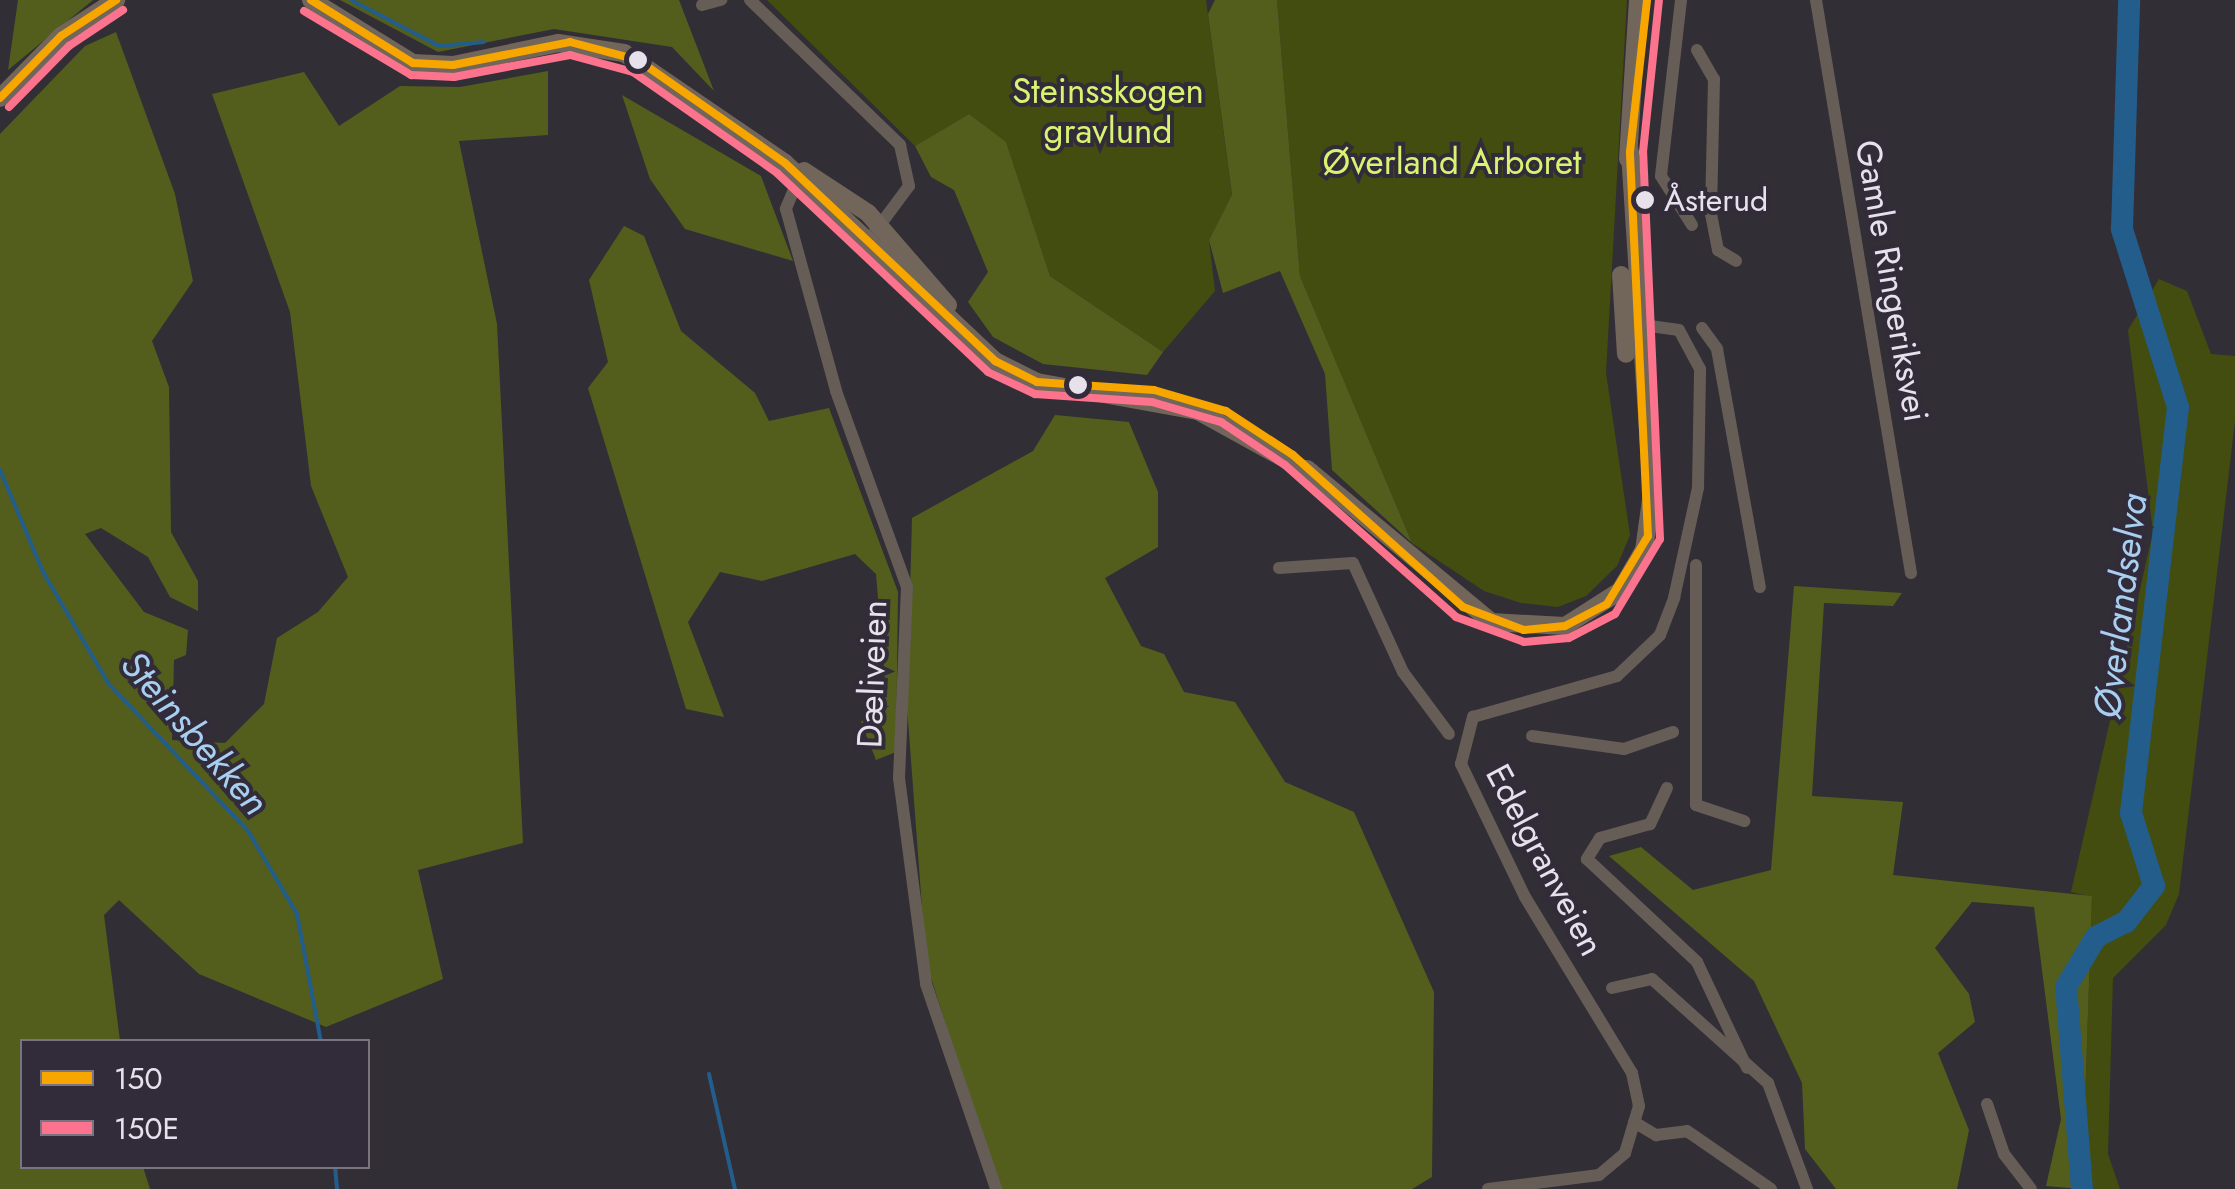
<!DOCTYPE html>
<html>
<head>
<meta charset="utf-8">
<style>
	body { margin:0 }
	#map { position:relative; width:2235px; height:1189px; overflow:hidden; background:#322e36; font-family:Jost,sans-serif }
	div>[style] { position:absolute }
	.green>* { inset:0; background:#434d0f }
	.forest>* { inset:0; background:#535e1c }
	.stream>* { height:4px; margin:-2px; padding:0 2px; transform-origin:2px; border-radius:2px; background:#235d8b }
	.river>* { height:22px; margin:-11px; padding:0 11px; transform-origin:11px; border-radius:11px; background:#235d8b }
	.minor>* { height:12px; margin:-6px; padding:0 6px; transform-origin:6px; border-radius:6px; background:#675d57 }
	.major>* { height:18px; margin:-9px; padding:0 9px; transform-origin:9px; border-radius:9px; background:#72655a }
	.bus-1>* { height:8px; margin:-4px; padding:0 4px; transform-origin:4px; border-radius:4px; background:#f7a600 }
	.bus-2>* { height:8px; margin:-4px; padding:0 4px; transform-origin:4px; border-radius:4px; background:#fc738d }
	.dots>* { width:28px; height:28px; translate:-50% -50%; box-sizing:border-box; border:5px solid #322b3a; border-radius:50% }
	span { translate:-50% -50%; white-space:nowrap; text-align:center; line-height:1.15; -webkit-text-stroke:8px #322b3a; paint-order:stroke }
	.bus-label { font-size:32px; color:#e6e1eb }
	.left { translate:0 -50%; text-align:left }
	.park-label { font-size:35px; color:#d8f271 }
	.street-label { font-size:35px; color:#e6e1eb }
	.water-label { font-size:38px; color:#a8cff0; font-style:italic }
	.legend { position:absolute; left:20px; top:1039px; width:350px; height:130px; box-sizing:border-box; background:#322b3a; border:2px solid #7a7481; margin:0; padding:12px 18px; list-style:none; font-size:30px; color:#e6e1eb }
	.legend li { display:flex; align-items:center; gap:20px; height:50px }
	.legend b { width:50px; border:2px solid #7a7481 }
</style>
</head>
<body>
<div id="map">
	<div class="green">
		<div style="clip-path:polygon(767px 0,1206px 0,1232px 196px,1209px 240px,1215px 291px,1163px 352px,1050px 276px,1006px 143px,969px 114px,915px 146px)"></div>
		<div style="clip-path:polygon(1277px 0,1627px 0,1606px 373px,1630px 535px,1617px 566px,1586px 596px,1558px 607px,1521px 603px,1484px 591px,1412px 543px,1300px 276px)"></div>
		<div style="clip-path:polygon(2159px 279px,2187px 291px,2211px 354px,2235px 356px,2235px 421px,2179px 894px,2166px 925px,2113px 978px,2108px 1154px,2120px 1189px,2082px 1189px,2092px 897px,2071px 892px,2153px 532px,2128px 330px)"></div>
	</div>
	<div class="forest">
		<div style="clip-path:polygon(18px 0,93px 0,8px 70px)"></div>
		<div style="clip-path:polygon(340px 0,679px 0,714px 91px,672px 47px,554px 29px,438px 52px)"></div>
		<div style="clip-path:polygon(1215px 0,1277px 0,1300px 276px,1412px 543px,1454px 581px,1332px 470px,1325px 374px,1280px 271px,1223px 293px,1209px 240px,1232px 195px,1208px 14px)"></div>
		<div style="clip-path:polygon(116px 32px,175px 194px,193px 281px,152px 341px,169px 387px,171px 532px,198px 581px,198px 611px,170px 597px,148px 557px,101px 528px,85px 534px,144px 612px,188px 630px,186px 655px,174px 660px,172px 740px,225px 743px,264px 704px,277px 638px,318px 612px,348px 577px,311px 486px,290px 312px,212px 94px,304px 72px,339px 126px,400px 86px,460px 87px,548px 71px,548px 135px,459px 141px,497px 324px,523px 843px,418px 870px,443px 979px,326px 1027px,199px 974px,119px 900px,104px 915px,120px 1041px,22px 1042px,22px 1166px,143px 1167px,150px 1189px,0 1189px,0 134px,85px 46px)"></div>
		<div style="clip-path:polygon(622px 95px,761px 176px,793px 261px,685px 229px,650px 179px)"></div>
		<div style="clip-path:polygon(969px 114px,1006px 142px,1050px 276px,1163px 352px,1147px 375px,1043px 364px,993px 337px,968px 302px,988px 272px,954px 190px,931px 177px,915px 146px)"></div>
		<div style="clip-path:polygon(624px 226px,644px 236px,681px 331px,755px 393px,769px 421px,829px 408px,898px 592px,896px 752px,876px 760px,861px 722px,886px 692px,876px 574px,855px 554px,762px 581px,720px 572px,688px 622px,724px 717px,686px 709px,588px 388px,608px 362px,589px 280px)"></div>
		<div style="clip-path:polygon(1055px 415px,1129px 422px,1158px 492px,1158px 547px,1105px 578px,1141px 646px,1164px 654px,1184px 692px,1235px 702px,1285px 782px,1354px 812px,1434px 992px,1432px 1177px,1412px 1189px,998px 1189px,926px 962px,907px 706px,912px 518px,1033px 451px)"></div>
		<div style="clip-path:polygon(1794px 586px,1902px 593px,1893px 606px,1824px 603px,1812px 796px,1903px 802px,1893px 875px,2092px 896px,2082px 1189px,2046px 1186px,2061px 1119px,2034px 907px,1972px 902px,1935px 948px,1969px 994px,1975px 1022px,1938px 1053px,1969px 1130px,1957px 1189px,1836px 1189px,1805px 1149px,1802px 1083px,1754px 981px,1609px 856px,1641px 847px,1693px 890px,1771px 870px)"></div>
	</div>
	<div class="stream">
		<div style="left:351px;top:0;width:99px;rotate:27.6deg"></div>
		<div style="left:439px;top:46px;width:45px;rotate:-5.1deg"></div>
		<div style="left:0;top:470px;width:111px;rotate:67.1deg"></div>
		<div style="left:43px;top:572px;width:129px;rotate:59.6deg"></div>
		<div style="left:108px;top:683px;width:204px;rotate:46.6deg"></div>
		<div style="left:248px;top:831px;width:96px;rotate:59.4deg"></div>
		<div style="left:297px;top:914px;width:130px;rotate:79.4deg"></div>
		<div style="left:709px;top:1074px;width:118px;rotate:77.3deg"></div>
		<div style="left:335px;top:1166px;width:23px;rotate:85deg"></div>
	</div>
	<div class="river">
		<div style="left:2082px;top:1189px;width:203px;rotate:-94.5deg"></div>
		<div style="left:2066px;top:987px;width:58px;rotate:-59deg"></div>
		<div style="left:2096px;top:937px;width:34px;rotate:-27deg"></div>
		<div style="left:2126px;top:922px;width:46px;rotate:-52.1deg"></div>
		<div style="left:2154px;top:886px;width:77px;rotate:-107.5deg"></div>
		<div style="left:2131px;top:813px;width:409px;rotate:-83.4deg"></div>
		<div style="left:2178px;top:407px;width:187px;rotate:-107.5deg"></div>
		<div style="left:2122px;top:229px;width:229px;rotate:-88.2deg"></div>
	</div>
	<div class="minor">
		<div style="left:750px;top:0;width:209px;rotate:44deg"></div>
		<div style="left:900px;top:145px;width:42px;rotate:77.6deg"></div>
		<div style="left:909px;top:186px;width:64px;rotate:126.7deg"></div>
		<div style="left:1681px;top:0;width:177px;rotate:96.5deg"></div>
		<div style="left:1661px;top:176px;width:58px;rotate:57.7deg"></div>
		<div style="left:1816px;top:0;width:581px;rotate:80.59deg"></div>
		<div style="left:702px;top:5px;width:20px;rotate:-15deg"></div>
		<div style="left:1697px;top:50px;width:34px;rotate:60deg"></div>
		<div style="left:1714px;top:79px;width:135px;rotate:91.3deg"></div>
		<div style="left:1711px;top:214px;width:37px;rotate:79deg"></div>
		<div style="left:1718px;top:250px;width:21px;rotate:31deg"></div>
		<div style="left:801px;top:173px;width:39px;rotate:113deg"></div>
		<div style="left:786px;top:209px;width:189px;rotate:74.6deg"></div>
		<div style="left:836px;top:391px;width:208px;rotate:70.1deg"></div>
		<div style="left:907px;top:587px;width:191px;rotate:92.4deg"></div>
		<div style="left:899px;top:778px;width:208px;rotate:82.5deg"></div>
		<div style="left:926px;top:984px;width:217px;rotate:71.1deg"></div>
		<div style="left:1702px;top:328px;width:26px;rotate:54deg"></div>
		<div style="left:1717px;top:349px;width:242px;rotate:79.8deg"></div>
		<div style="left:1696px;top:565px;width:240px;rotate:90deg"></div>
		<div style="left:1696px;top:805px;width:51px;rotate:18.4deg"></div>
		<div style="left:1279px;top:568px;width:74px;rotate:-3.9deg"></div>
		<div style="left:1353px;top:563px;width:120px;rotate:65.4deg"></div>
		<div style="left:1403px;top:672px;width:77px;rotate:53.4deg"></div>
		<div style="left:1532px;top:736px;width:93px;rotate:8deg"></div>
		<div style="left:1624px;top:749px;width:52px;rotate:-19.1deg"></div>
		<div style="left:1667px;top:788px;width:40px;rotate:115deg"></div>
		<div style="left:1650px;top:824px;width:52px;rotate:164.4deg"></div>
		<div style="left:1600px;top:838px;width:25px;rotate:122deg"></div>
		<div style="left:1587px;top:859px;width:151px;rotate:43.1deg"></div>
		<div style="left:1697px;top:962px;width:117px;rotate:64.7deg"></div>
		<div style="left:1612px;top:988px;width:41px;rotate:-12.7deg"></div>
		<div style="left:1652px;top:979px;width:156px;rotate:41.9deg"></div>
		<div style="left:1768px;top:1083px;width:113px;rotate:69.8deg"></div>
		<div style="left:1987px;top:1104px;width:53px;rotate:71.2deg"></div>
		<div style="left:2004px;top:1154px;width:44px;rotate:52.4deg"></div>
		<div style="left:1634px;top:1122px;width:26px;rotate:31deg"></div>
		<div style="left:1656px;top:1135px;width:31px;rotate:-7deg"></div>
		<div style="left:1687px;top:1131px;width:102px;rotate:34.6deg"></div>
		<div style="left:1488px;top:1189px;width:112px;rotate:-7.2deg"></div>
		<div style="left:1599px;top:1175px;width:34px;rotate:-40deg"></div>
		<div style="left:1625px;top:1153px;width:49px;rotate:-73.4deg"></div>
		<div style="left:1639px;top:1106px;width:34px;rotate:-102deg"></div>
		<div style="left:1632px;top:1073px;width:206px;rotate:-121.3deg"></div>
		<div style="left:1525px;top:897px;width:148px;rotate:-115.7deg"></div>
		<div style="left:1461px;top:764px;width:49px;rotate:-75.7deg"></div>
		<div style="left:1473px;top:717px;width:150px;rotate:-15.9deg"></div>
		<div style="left:1617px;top:676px;width:59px;rotate:-43.6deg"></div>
		<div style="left:1660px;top:635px;width:40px;rotate:-69deg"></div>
		<div style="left:1674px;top:598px;width:113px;rotate:-77.7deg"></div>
		<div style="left:1698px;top:488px;width:119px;rotate:-89deg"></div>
		<div style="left:1700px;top:369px;width:44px;rotate:-118.3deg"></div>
		<div style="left:1679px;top:330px;width:44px;rotate:-172.2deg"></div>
	</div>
	<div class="major">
		<div style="left:311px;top:0;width:120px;rotate:31.7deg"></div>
		<div style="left:413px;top:63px;width:40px;rotate:2.9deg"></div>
		<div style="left:453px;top:65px;width:107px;rotate:-11.8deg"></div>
		<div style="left:558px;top:43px;width:67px;rotate:8.6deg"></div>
		<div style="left:624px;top:53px;width:195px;rotate:34.3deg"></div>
		<div style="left:785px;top:163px;width:289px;rotate:43.3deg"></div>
		<div style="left:995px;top:361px;width:47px;rotate:26.6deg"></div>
		<div style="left:1037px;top:382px;width:164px;rotate:10.2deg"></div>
		<div style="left:1198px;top:411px;width:132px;rotate:28.9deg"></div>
		<div style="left:0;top:98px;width:87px;rotate:-45.5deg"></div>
		<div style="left:61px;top:36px;width:66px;rotate:-33.2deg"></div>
		<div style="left:1628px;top:159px;width:159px;rotate:-86.4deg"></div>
		<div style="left:804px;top:171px;width:77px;rotate:33.3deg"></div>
		<div style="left:868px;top:213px;width:122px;rotate:49deg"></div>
		<div style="left:1621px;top:275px;width:79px;rotate:86.4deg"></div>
		<div style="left:1307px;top:469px;width:239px;rotate:39.7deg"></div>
		<div style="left:1491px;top:622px;width:74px;rotate:3.1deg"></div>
		<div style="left:1565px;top:626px;width:65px;rotate:-32.5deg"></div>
		<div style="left:1620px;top:591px;width:48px;rotate:-59.7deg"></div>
		<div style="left:1644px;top:550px;width:58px;rotate:-82deg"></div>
		<div style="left:1652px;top:493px;width:342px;rotate:-93.7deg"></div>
	</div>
	<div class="bus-1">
		<div style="left:311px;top:0;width:120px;rotate:31.7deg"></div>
		<div style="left:413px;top:63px;width:40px;rotate:2.9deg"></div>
		<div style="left:453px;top:65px;width:119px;rotate:-11.1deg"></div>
		<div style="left:570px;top:42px;width:70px;rotate:14.8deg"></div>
		<div style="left:638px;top:60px;width:179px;rotate:35deg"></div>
		<div style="left:785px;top:163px;width:289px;rotate:43.3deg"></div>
		<div style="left:995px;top:361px;width:47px;rotate:26.6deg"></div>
		<div style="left:1037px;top:382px;width:117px;rotate:3.9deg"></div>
		<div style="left:1154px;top:390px;width:75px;rotate:16.3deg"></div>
		<div style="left:1226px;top:411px;width:80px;rotate:33.3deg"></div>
		<div style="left:1293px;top:455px;width:228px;rotate:41.8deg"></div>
		<div style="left:1463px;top:607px;width:65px;rotate:20.7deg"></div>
		<div style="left:1524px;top:630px;width:41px;rotate:-5.6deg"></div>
		<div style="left:1565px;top:626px;width:47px;rotate:-27.6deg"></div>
		<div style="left:1607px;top:604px;width:79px;rotate:-58.9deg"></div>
		<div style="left:1648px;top:536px;width:384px;rotate:-92.7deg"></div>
		<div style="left:1630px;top:152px;width:153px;rotate:-83.6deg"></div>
		<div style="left:0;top:98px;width:87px;rotate:-45.5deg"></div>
		<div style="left:61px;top:36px;width:66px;rotate:-33.2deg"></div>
	</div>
	<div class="bus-2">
		<div style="left:304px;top:11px;width:125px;rotate:30.9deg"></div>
		<div style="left:411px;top:75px;width:43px;rotate:2.7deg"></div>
		<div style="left:454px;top:77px;width:118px;rotate:-10.7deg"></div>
		<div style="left:570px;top:55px;width:65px;rotate:15.1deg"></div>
		<div style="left:633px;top:72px;width:176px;rotate:35deg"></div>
		<div style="left:777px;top:173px;width:290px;rotate:43.3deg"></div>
		<div style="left:988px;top:372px;width:52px;rotate:25.1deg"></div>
		<div style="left:1035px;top:394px;width:117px;rotate:3.9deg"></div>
		<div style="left:1152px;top:402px;width:72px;rotate:16.2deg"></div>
		<div style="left:1221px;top:422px;width:77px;rotate:33.9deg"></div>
		<div style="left:1285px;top:465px;width:229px;rotate:41.6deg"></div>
		<div style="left:1456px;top:617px;width:72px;rotate:20.2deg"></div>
		<div style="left:1524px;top:642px;width:45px;rotate:-5.1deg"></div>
		<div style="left:1569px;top:638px;width:52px;rotate:-27.6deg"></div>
		<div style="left:1615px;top:614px;width:87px;rotate:-59deg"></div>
		<div style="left:1660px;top:539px;width:387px;rotate:-92.5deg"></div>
		<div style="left:1643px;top:152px;width:152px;rotate:-84deg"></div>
		<div style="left:9px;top:107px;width:86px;rotate:-45.5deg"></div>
		<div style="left:69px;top:46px;width:65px;rotate:-33.7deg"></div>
	</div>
	<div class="dots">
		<div style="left:638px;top:60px;background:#e6e1eb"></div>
		<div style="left:1645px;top:200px;background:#e6e1eb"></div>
		<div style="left:1078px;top:385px;background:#e6e1eb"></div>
	</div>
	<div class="bus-label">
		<span class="left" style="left:1664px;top:200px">Åsterud</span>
	</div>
	<div class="park-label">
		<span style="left:1108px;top:111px">Steinsskogen<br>gravlund</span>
		<span style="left:1452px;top:162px">Øverland Arboret</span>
	</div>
	<div class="street-label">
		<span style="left:1892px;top:281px;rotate:80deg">Gamle Ringeriksvei</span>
		<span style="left:872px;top:674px;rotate:-88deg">Dæliveien</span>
		<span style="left:1545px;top:860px;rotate:62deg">Edelgranveien</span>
	</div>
	<div class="water-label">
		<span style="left:2120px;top:606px;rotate:-83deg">Øverlandselva</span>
		<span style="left:195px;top:733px;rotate:49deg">Steinsbekken</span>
	</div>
	<ul class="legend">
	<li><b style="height:12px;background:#f7a600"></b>150</li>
	<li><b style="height:12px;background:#fc738d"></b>150E</li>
	</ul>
</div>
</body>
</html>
